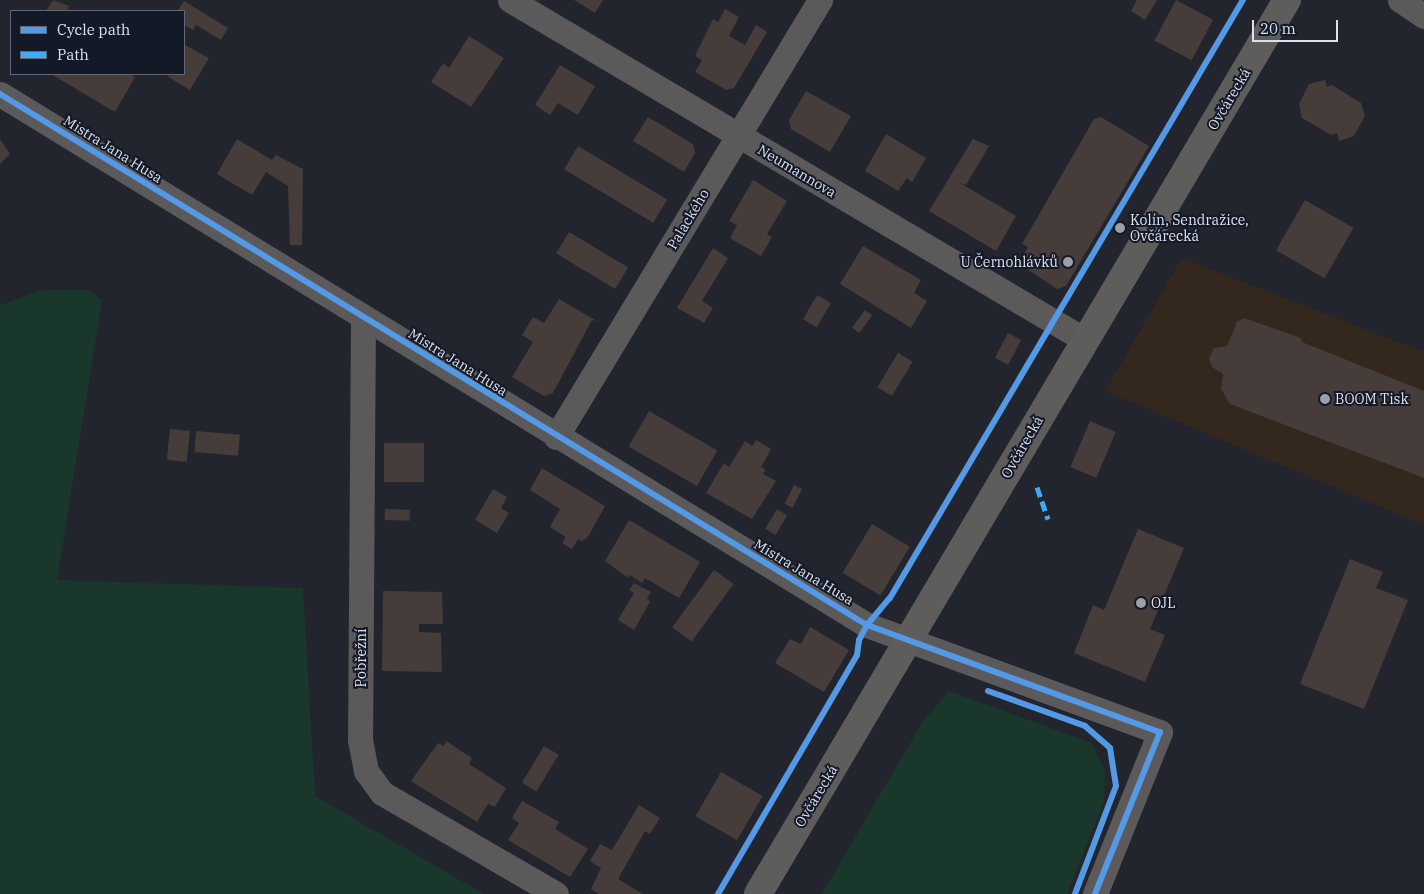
<!DOCTYPE html>
<html>
<head>
<meta charset="utf-8">
<style>
	body { margin:0 }
	#map { position:relative; width:1424px; height:894px; overflow:hidden; background:#22252d; font-family:"IBM Plex Serif",serif }
	div>[style] { position:absolute }
	.industrial>* { inset:0; background:#33271e }
	.green>* { inset:0; background:#19372a }
	.building>* { inset:0; background:#463c39; transform-origin:0 0 }
	.street>* { height:25px; margin:-12.5px; padding:0 12.5px; transform-origin:12.5px; border-radius:12.5px; background:#5b595a }
	.secondary>* { height:28px; margin:-14px; padding:0 14px; transform-origin:14px; border-radius:14px; background:#5f5d5c }
	.quiet>* { height:5px; margin-top:-2.5px; transform-origin:0; background:repeating-linear-gradient(90deg,#3fa9f5 0 10px,transparent 0 15px) }
	.cycleway>* { height:6px; margin:-3px; padding:0 3px; transform-origin:3px; border-radius:3px; background:#5399e6 }
	.dots>* { width:14px; height:14px; translate:-50% -50%; box-sizing:border-box; border:2px solid #141928; border-radius:50% }
	span { translate:-50% -50%; white-space:nowrap; text-align:center; line-height:1.15; -webkit-text-stroke:4px #141928; paint-order:stroke }
	.street-label { font-size:14px; color:#dce0eb }
	.poi-label { font-size:14px; color:#dce0eb }
	.left { translate:0 -50%; text-align:left }
	.right { translate:-100% -50%; text-align:right }
	.legend { position:absolute; left:10px; top:10px; width:175px; height:65px; box-sizing:border-box; background:#141928; border:1px solid #646976; margin:0; padding:6px 9px; list-style:none; font-size:15px; color:#dce0eb }
	.legend li { display:flex; align-items:center; gap:10px; height:25px }
	.legend b { width:25px; border:1px solid #646976 }
	.scale { position:absolute; left:1252px; top:20px; width:86px; height:22px; box-sizing:border-box; border:2px solid #dce0eb; border-top:0; padding-left:6px; font-size:15px; line-height:18px; white-space:nowrap; color:#dce0eb; -webkit-text-stroke:4px #141928; paint-order:stroke }
</style>
</head>
<body>
<div id="map">
	<div class="industrial">
		<div style="clip-path:polygon(1182px 258px,1424px 352px,1424px 525px,1105px 391px)"></div>
	</div>
	<div class="green">
		<div style="clip-path:polygon(42px 290px,89px 290px,102px 300px,57px 580px,303px 588px,315px 796px,484px 894px,0 894px,0 305px)"></div>
		<div style="clip-path:polygon(949px 691px,1092px 743px,1105px 771px,1104px 802px,1067px 894px,822px 894px,923px 721px)"></div>
	</div>
	<div class="building">
		<div style="clip-path:polygon(53px 0,69px 6px,67px 11px,46px 11px)"></div>
		<div style="clip-path:polygon(574px 0,603px 0,595px 13px)"></div>
		<div style="clip-path:polygon(1137px 0,1157px 0,1145px 20px,1131px 11px)"></div>
		<div style="left:1176px;top:0;width:42px;height:46px;rotate:28deg"></div>
		<div style="clip-path:polygon(184px 1px,228px 28px,221px 40px,196px 25px,193px 30px,184px 25px,184px 11px,178px 11px)"></div>
		<div style="clip-path:polygon(725px 9px,739px 17px,729px 36px,745px 45px,756px 25px,767px 32px,734px 88px,726px 90px,695px 72px,702px 60px,695px 56px,713px 19px,718px 22px)"></div>
		<div style="clip-path:polygon(469px 36px,504px 58px,471px 107px,431px 82px,443px 63px,449px 68px)"></div>
		<div style="clip-path:polygon(185px 45px,209px 58px,190px 90px,167px 76px,184px 74px)"></div>
		<div style="clip-path:polygon(560px 65px,595px 86px,578px 115px,558px 103px,550px 115px,535px 105px)"></div>
		<div style="clip-path:polygon(51px 74px,130px 74px,135px 77px,115px 112px)"></div>
		<div style="clip-path:polygon(1325px 80px,1327px 87px,1332px 85px,1361px 103px,1365px 116px,1354px 136px,1339px 141px,1337px 133px,1331px 135px,1302px 118px,1299px 104px,1309px 84px)"></div>
		<div style="clip-path:polygon(806px 91px,851px 116px,830px 152px,791px 129px,789px 120px)"></div>
		<div style="clip-path:polygon(648px 117px,693px 144px,695px 153px,684px 172px,633px 141px)"></div>
		<div style="clip-path:polygon(1101px 117px,1149px 146px,1066px 286px,1057px 289px,1027px 269px,1030px 263px,1022px 258px,1028px 247px,1022px 244px,1094px 119px)"></div>
		<div style="clip-path:polygon(886px 134px,926px 158px,912px 182px,907px 178px,898px 191px,865px 171px)"></div>
		<div style="clip-path:polygon(0 139px,10px 154px,0 164px)"></div>
		<div style="clip-path:polygon(237px 139px,272px 160px,276px 155px,303px 169px,302px 245px,290px 245px,288px 186px,266px 172px,252px 195px,217px 174px)"></div>
		<div style="clip-path:polygon(973px 139px,989px 146px,966px 185px,960px 183px,1016px 216px,996px 251px,929px 211px)"></div>
		<div style="left:578px;top:146px;width:104px;height:27px;rotate:31deg"></div>
		<div style="clip-path:polygon(753px 180px,787px 201px,767px 234px,772px 237px,761px 256px,730px 238px,737px 225px,729px 221px)"></div>
		<div style="left:1305px;top:200px;width:56px;height:58px;rotate:30deg"></div>
		<div style="left:569px;top:232px;width:69px;height:25px;rotate:31deg"></div>
		<div style="clip-path:polygon(863px 246px,921px 280px,914px 293px,927px 301px,911px 328px,840px 284px)"></div>
		<div style="clip-path:polygon(713px 248px,728px 258px,702px 301px,713px 308px,704px 323px,677px 308px)"></div>
		<div style="left:817px;top:295px;width:16px;height:28px;rotate:30deg"></div>
		<div style="clip-path:polygon(559px 299px,597px 321px,592px 320px,553px 393px,544px 396px,512px 377px,533px 342px,522px 335px,533px 317px,544px 323px)"></div>
		<div style="left:865px;top:310px;width:9px;height:22px;rotate:36deg"></div>
		<div style="clip-path:polygon(1244px 318px,1301px 338px,1302px 342px,1424px 391px,1424px 478px,1230px 404px,1221px 389px,1223px 374px,1212px 367px,1209px 358px,1214px 348px,1227px 346px,1237px 322px)"></div>
		<div style="left:1008px;top:333px;width:15px;height:28px;rotate:28deg"></div>
		<div style="left:898px;top:353px;width:17px;height:40px;rotate:31deg"></div>
		<div style="left:649px;top:411px;width:79px;height:41px;rotate:30deg"></div>
		<div style="left:1090px;top:421px;width:28px;height:50px;rotate:23deg"></div>
		<div style="left:170px;top:429px;width:20px;height:31px;rotate:6deg"></div>
		<div style="left:196px;top:431px;width:44px;height:21px;rotate:5deg"></div>
		<div style="clip-path:polygon(756px 440px,771px 449px,761px 467px,766px 470px,763px 474px,776px 481px,752px 519px,706px 493px,724px 463px,729px 467px,745px 441px,752px 446px)"></div>
		<div style="left:384px;top:443px;width:40px;height:39px"></div>
		<div style="clip-path:polygon(542px 468px,605px 506px,588px 537px,582px 541px,578px 539px,572px 549px,562px 543px,566px 537px,550px 527px,560px 509px,530px 490px)"></div>
		<div style="left:794px;top:485px;width:9px;height:21px;rotate:27deg"></div>
		<div style="clip-path:polygon(493px 489px,507px 497px,501px 508px,509px 513px,497px 533px,475px 520px)"></div>
		<div style="left:385px;top:509px;width:25px;height:11px;rotate:2deg"></div>
		<div style="left:777px;top:509px;width:12px;height:23px;rotate:31deg"></div>
		<div style="clip-path:polygon(629px 520px,700px 562px,679px 598px,645px 578px,642px 583px,630px 575px,628px 578px,605px 561px)"></div>
		<div style="left:872px;top:524px;width:44px;height:57px;rotate:31deg"></div>
		<div style="clip-path:polygon(1138px 529px,1184px 548px,1150px 629px,1165px 635px,1145px 682px,1074px 653px,1093px 605px,1104px 610px)"></div>
		<div style="clip-path:polygon(1350px 559px,1383px 572px,1376px 588px,1408px 600px,1364px 709px,1300px 684px)"></div>
		<div style="left:714px;top:570px;width:24px;height:71px;rotate:36deg"></div>
		<div style="clip-path:polygon(634px 583px,651px 592px,647px 598px,650px 602px,634px 630px,618px 620px,634px 593px,629px 590px)"></div>
		<div style="clip-path:polygon(383px 591px,442px 592px,443px 624px,419px 624px,419px 632px,441px 633px,442px 672px,382px 671px)"></div>
		<div style="clip-path:polygon(810px 627px,849px 650px,824px 692px,775px 663px,790px 639px,801px 644px)"></div>
		<div style="clip-path:polygon(446px 741px,472px 758px,469px 764px,506px 788px,495px 807px,488px 804px,477px 822px,411px 781px,438px 743px,444px 746px)"></div>
		<div style="left:544px;top:746px;width:17px;height:43px;rotate:31deg"></div>
		<div style="left:721px;top:772px;width:48px;height:51px;rotate:30deg"></div>
		<div style="clip-path:polygon(522px 801px,559px 822px,555px 829px,588px 849px,570px 877px,508px 840px,519px 823px,512px 818px)"></div>
		<div style="clip-path:polygon(639px 805px,660px 818px,650px 834px,645px 831px,618px 879px,643px 894px,599px 894px,591px 889px,601px 868px,590px 861px,600px 844px,612px 850px)"></div>
	</div>
	<div class="street">
		<div style="left:510px;top:0;width:668px;rotate:30.6deg"></div>
		<div style="left:1400px;top:0;width:29px;rotate:34deg"></div>
		<div style="left:0;top:94px;width:1017px;rotate:31.49deg"></div>
		<div style="left:867px;top:625px;width:312px;rotate:20.1deg"></div>
		<div style="left:1160px;top:732px;width:175px;rotate:111.9deg"></div>
		<div style="left:363px;top:317px;width:423px;rotate:90.4deg"></div>
		<div style="left:360px;top:740px;width:32px;rotate:79deg"></div>
		<div style="left:366px;top:771px;width:27px;rotate:54deg"></div>
		<div style="left:382px;top:793px;width:201px;rotate:30.1deg"></div>
		<div style="left:556px;top:437px;width:511px;rotate:-58.86deg"></div>
	</div>
	<div class="secondary">
		<div style="left:758px;top:894px;width:1039px;rotate:-59.39deg"></div>
	</div>
	<div class="quiet">
		<div style="left:1037px;top:487px;width:34px;rotate:71deg"></div>
	</div>
	<div class="cycleway">
		<div style="left:0;top:94px;width:1017px;rotate:31.49deg"></div>
		<div style="left:867px;top:625px;width:312px;rotate:20.1deg"></div>
		<div style="left:1160px;top:732px;width:175px;rotate:111.9deg"></div>
		<div style="left:988px;top:691px;width:103px;rotate:19.8deg"></div>
		<div style="left:1085px;top:726px;width:33px;rotate:41deg"></div>
		<div style="left:1110px;top:748px;width:38px;rotate:81deg"></div>
		<div style="left:1116px;top:786px;width:116px;rotate:110.8deg"></div>
		<div style="left:718px;top:894px;width:276px;rotate:-59.8deg"></div>
		<div style="left:857px;top:655px;width:15px;rotate:-82deg"></div>
		<div style="left:859px;top:640px;width:17px;rotate:-62deg"></div>
		<div style="left:867px;top:625px;width:35px;rotate:-50deg"></div>
		<div style="left:890px;top:598px;width:694px;rotate:-59.45deg"></div>
	</div>
	<div class="dots">
		<div style="left:1120px;top:228px;background:#9b9fa8"></div>
		<div style="left:1068px;top:262px;background:#9b9fa8"></div>
		<div style="left:1325px;top:399px;background:#9b9fa8"></div>
		<div style="left:1141px;top:603px;background:#9b9fa8"></div>
	</div>
	<div class="street-label">
		<span style="left:1229px;top:99px;rotate:-59deg">Ovčárecká</span>
		<span style="left:113px;top:149px;rotate:32deg">Mistra Jana Husa</span>
		<span style="left:797px;top:171px;rotate:31deg">Neumannova</span>
		<span style="left:688px;top:219px;rotate:-59deg">Palackého</span>
		<span style="left:458px;top:362px;rotate:32deg">Mistra Jana Husa</span>
		<span style="left:1022px;top:447px;rotate:-60deg">Ovčárecká</span>
		<span style="left:804px;top:572px;rotate:31deg">Mistra Jana Husa</span>
		<span style="left:361px;top:658px;rotate:-90deg">Pobřežní</span>
		<span style="left:816px;top:796px;rotate:-59deg">Ovčárecká</span>
	</div>
	<div class="poi-label">
		<span class="left" style="left:1130px;top:228px">Kolín, Sendražice,<br>Ovčárecká</span>
		<span class="right" style="left:1058px;top:262px">U Černohlávků</span>
		<span class="left" style="left:1335px;top:399px">BOOM Tisk</span>
		<span class="left" style="left:1151px;top:603px">OJL</span>
	</div>
	<ul class="legend">
	<li><b style="height:6px;background:#5399e6"></b>Cycle path</li>
	<li><b style="height:6px;background:#3fa9f5"></b>Path</li>
	</ul>
	<div class="scale">20 m</div>
</div>
</body>
</html>
